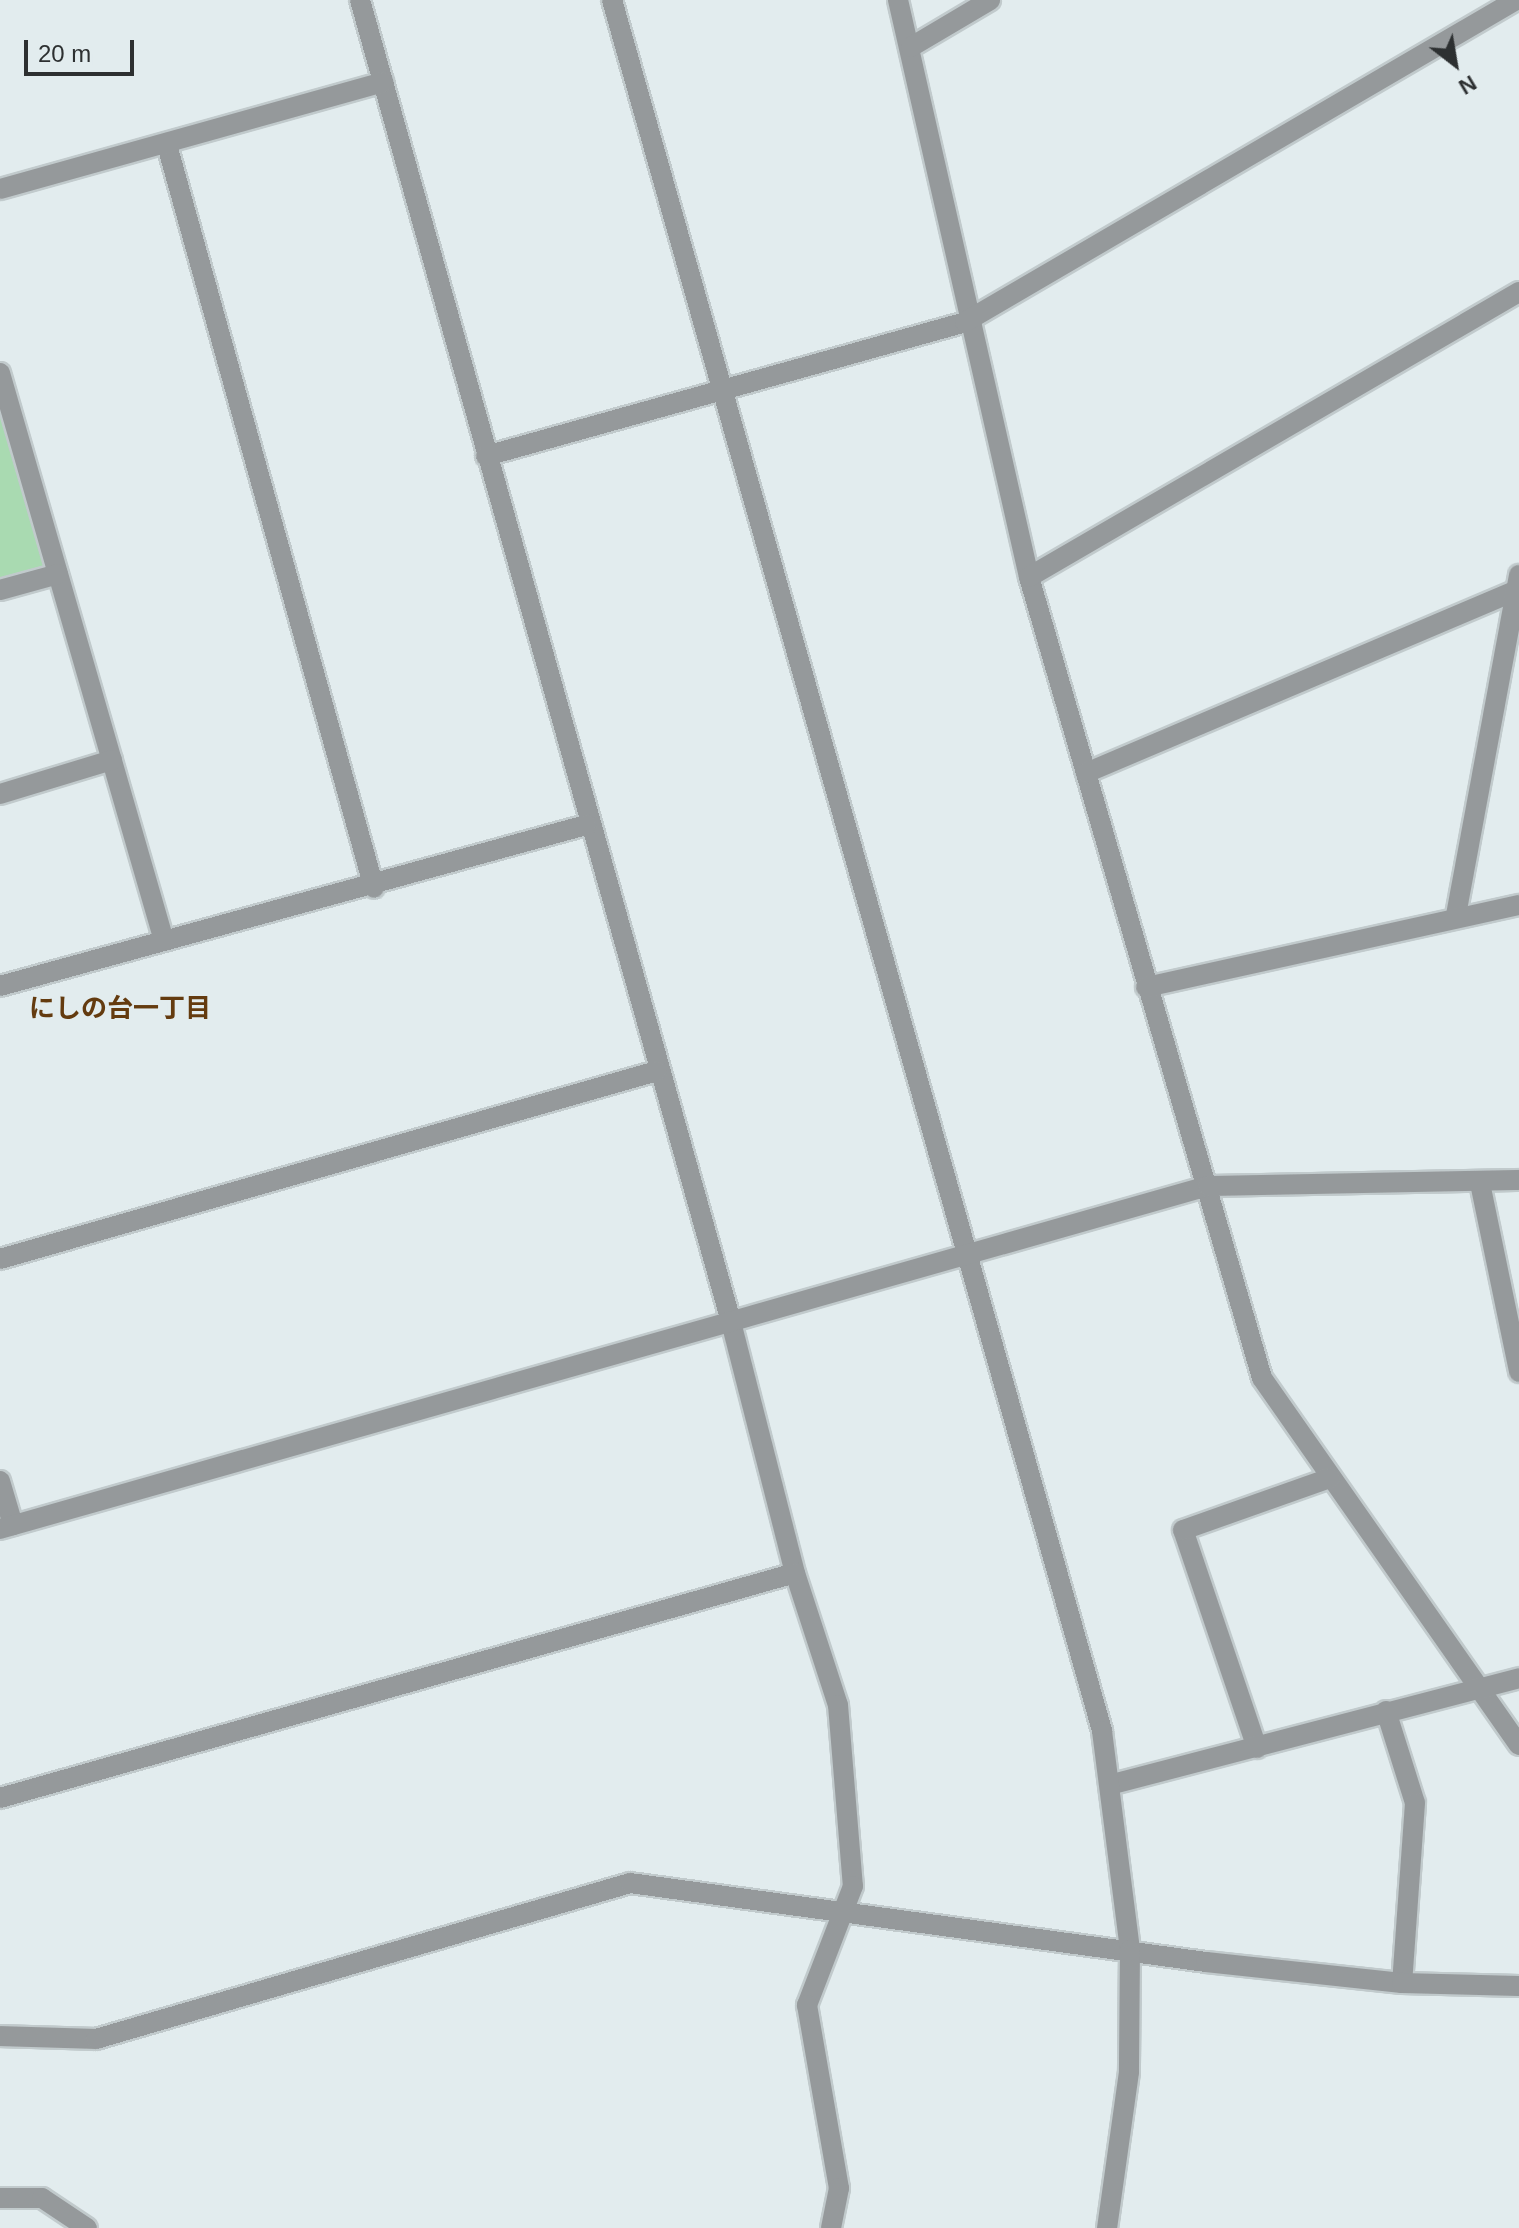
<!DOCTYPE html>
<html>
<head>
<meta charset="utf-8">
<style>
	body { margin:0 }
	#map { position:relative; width:1519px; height:2228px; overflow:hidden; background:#e2ecee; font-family:Arial,"Noto Sans JP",sans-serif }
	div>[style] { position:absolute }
	.green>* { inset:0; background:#a9dab1 }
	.roads { filter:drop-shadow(2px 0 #c1cacc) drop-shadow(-2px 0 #c1cacc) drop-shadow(0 2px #c1cacc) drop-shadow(0 -2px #c1cacc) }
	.minor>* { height:20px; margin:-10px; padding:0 10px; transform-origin:10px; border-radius:10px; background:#95999b }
	.tertiary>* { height:20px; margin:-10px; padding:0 10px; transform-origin:10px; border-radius:10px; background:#95999b }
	span { translate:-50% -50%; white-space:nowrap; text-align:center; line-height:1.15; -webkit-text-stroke:6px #e2ecee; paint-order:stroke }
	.neighbourhood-label { font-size:26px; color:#643b0f; font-weight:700 }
	.north { position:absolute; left:1415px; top:24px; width:80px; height:80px; -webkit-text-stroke:6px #e2ecee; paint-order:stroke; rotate:149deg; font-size:22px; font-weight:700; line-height:32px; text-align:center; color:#2d3031 }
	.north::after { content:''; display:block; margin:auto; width:28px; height:36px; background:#2d3031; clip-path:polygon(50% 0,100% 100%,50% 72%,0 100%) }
	.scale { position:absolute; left:24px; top:40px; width:110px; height:36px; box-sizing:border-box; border:4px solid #2d3031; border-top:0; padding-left:10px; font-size:24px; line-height:28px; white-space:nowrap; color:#2d3031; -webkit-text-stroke:6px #e2ecee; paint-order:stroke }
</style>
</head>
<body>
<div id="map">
	<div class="green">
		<div style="clip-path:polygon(0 373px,58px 574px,0 590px)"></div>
	</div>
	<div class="roads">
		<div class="minor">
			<div style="left:360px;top:0;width:1373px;rotate:74.32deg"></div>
			<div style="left:731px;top:1322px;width:259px;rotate:75.7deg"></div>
			<div style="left:795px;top:1573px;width:139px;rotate:72deg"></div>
			<div style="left:838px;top:1705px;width:182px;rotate:85.3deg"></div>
			<div style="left:853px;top:1886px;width:128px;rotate:111.1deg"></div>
			<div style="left:807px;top:2005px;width:186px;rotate:80.1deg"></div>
			<div style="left:839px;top:2188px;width:41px;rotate:101.3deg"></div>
			<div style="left:898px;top:0;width:592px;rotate:77.21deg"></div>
			<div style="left:1029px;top:577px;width:834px;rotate:73.78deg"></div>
			<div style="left:1262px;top:1378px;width:448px;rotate:55deg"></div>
			<div style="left:911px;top:47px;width:92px;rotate:-30.7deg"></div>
			<div style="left:167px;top:145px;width:771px;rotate:74.43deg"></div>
			<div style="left:0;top:189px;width:398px;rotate:-15.6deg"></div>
			<div style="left:0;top:373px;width:591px;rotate:73.89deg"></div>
			<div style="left:486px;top:456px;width:497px;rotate:-15.6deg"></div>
			<div style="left:965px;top:322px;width:638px;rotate:-30.3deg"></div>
			<div style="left:1029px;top:577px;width:567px;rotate:-30.18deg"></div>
			<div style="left:0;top:590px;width:60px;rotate:-15.4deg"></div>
			<div style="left:1086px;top:773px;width:466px;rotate:-23deg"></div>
			<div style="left:0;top:794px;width:117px;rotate:-16.9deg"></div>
			<div style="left:1456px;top:915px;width:346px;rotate:-79.5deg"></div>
			<div style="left:0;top:986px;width:608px;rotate:-15.36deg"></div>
			<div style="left:1146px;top:987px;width:382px;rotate:-12.4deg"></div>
			<div style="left:1480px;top:1183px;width:193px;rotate:78.3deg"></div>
			<div style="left:0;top:1259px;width:683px;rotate:-15.97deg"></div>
			<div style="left:1386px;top:1711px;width:96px;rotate:72.5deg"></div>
			<div style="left:1415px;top:1803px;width:180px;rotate:94.1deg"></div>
			<div style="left:1257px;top:1748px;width:230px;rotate:-108.7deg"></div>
			<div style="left:1183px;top:1530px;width:156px;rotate:-19.5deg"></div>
			<div style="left:1113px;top:1784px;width:420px;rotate:-14.6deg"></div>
			<div style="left:0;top:1798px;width:826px;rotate:-15.8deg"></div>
			<div style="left:0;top:2036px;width:96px;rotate:1.8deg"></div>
			<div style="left:96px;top:2039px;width:556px;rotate:-16.28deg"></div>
			<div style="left:630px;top:1883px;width:581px;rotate:7.81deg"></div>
			<div style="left:1206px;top:1962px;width:197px;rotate:6.1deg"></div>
			<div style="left:1402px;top:1983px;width:117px;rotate:1.5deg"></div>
			<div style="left:0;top:2198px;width:42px"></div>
			<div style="left:42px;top:2198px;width:54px;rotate:33.7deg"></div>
		</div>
		<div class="tertiary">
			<div style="left:612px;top:0;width:1799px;rotate:74.19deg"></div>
			<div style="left:1102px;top:1731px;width:221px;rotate:82.7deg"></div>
			<div style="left:1130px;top:1950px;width:122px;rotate:90.5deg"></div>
			<div style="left:1129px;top:2072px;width:158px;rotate:98deg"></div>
			<div style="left:0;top:1481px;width:46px;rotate:73.5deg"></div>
			<div style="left:0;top:1529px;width:1256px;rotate:-15.85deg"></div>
			<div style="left:1208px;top:1186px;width:311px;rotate:-1.1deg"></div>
		</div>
	</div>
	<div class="neighbourhood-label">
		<span style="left:120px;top:1009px">にしの台一丁目</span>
	</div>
	<div class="north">N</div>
	<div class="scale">20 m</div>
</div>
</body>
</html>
